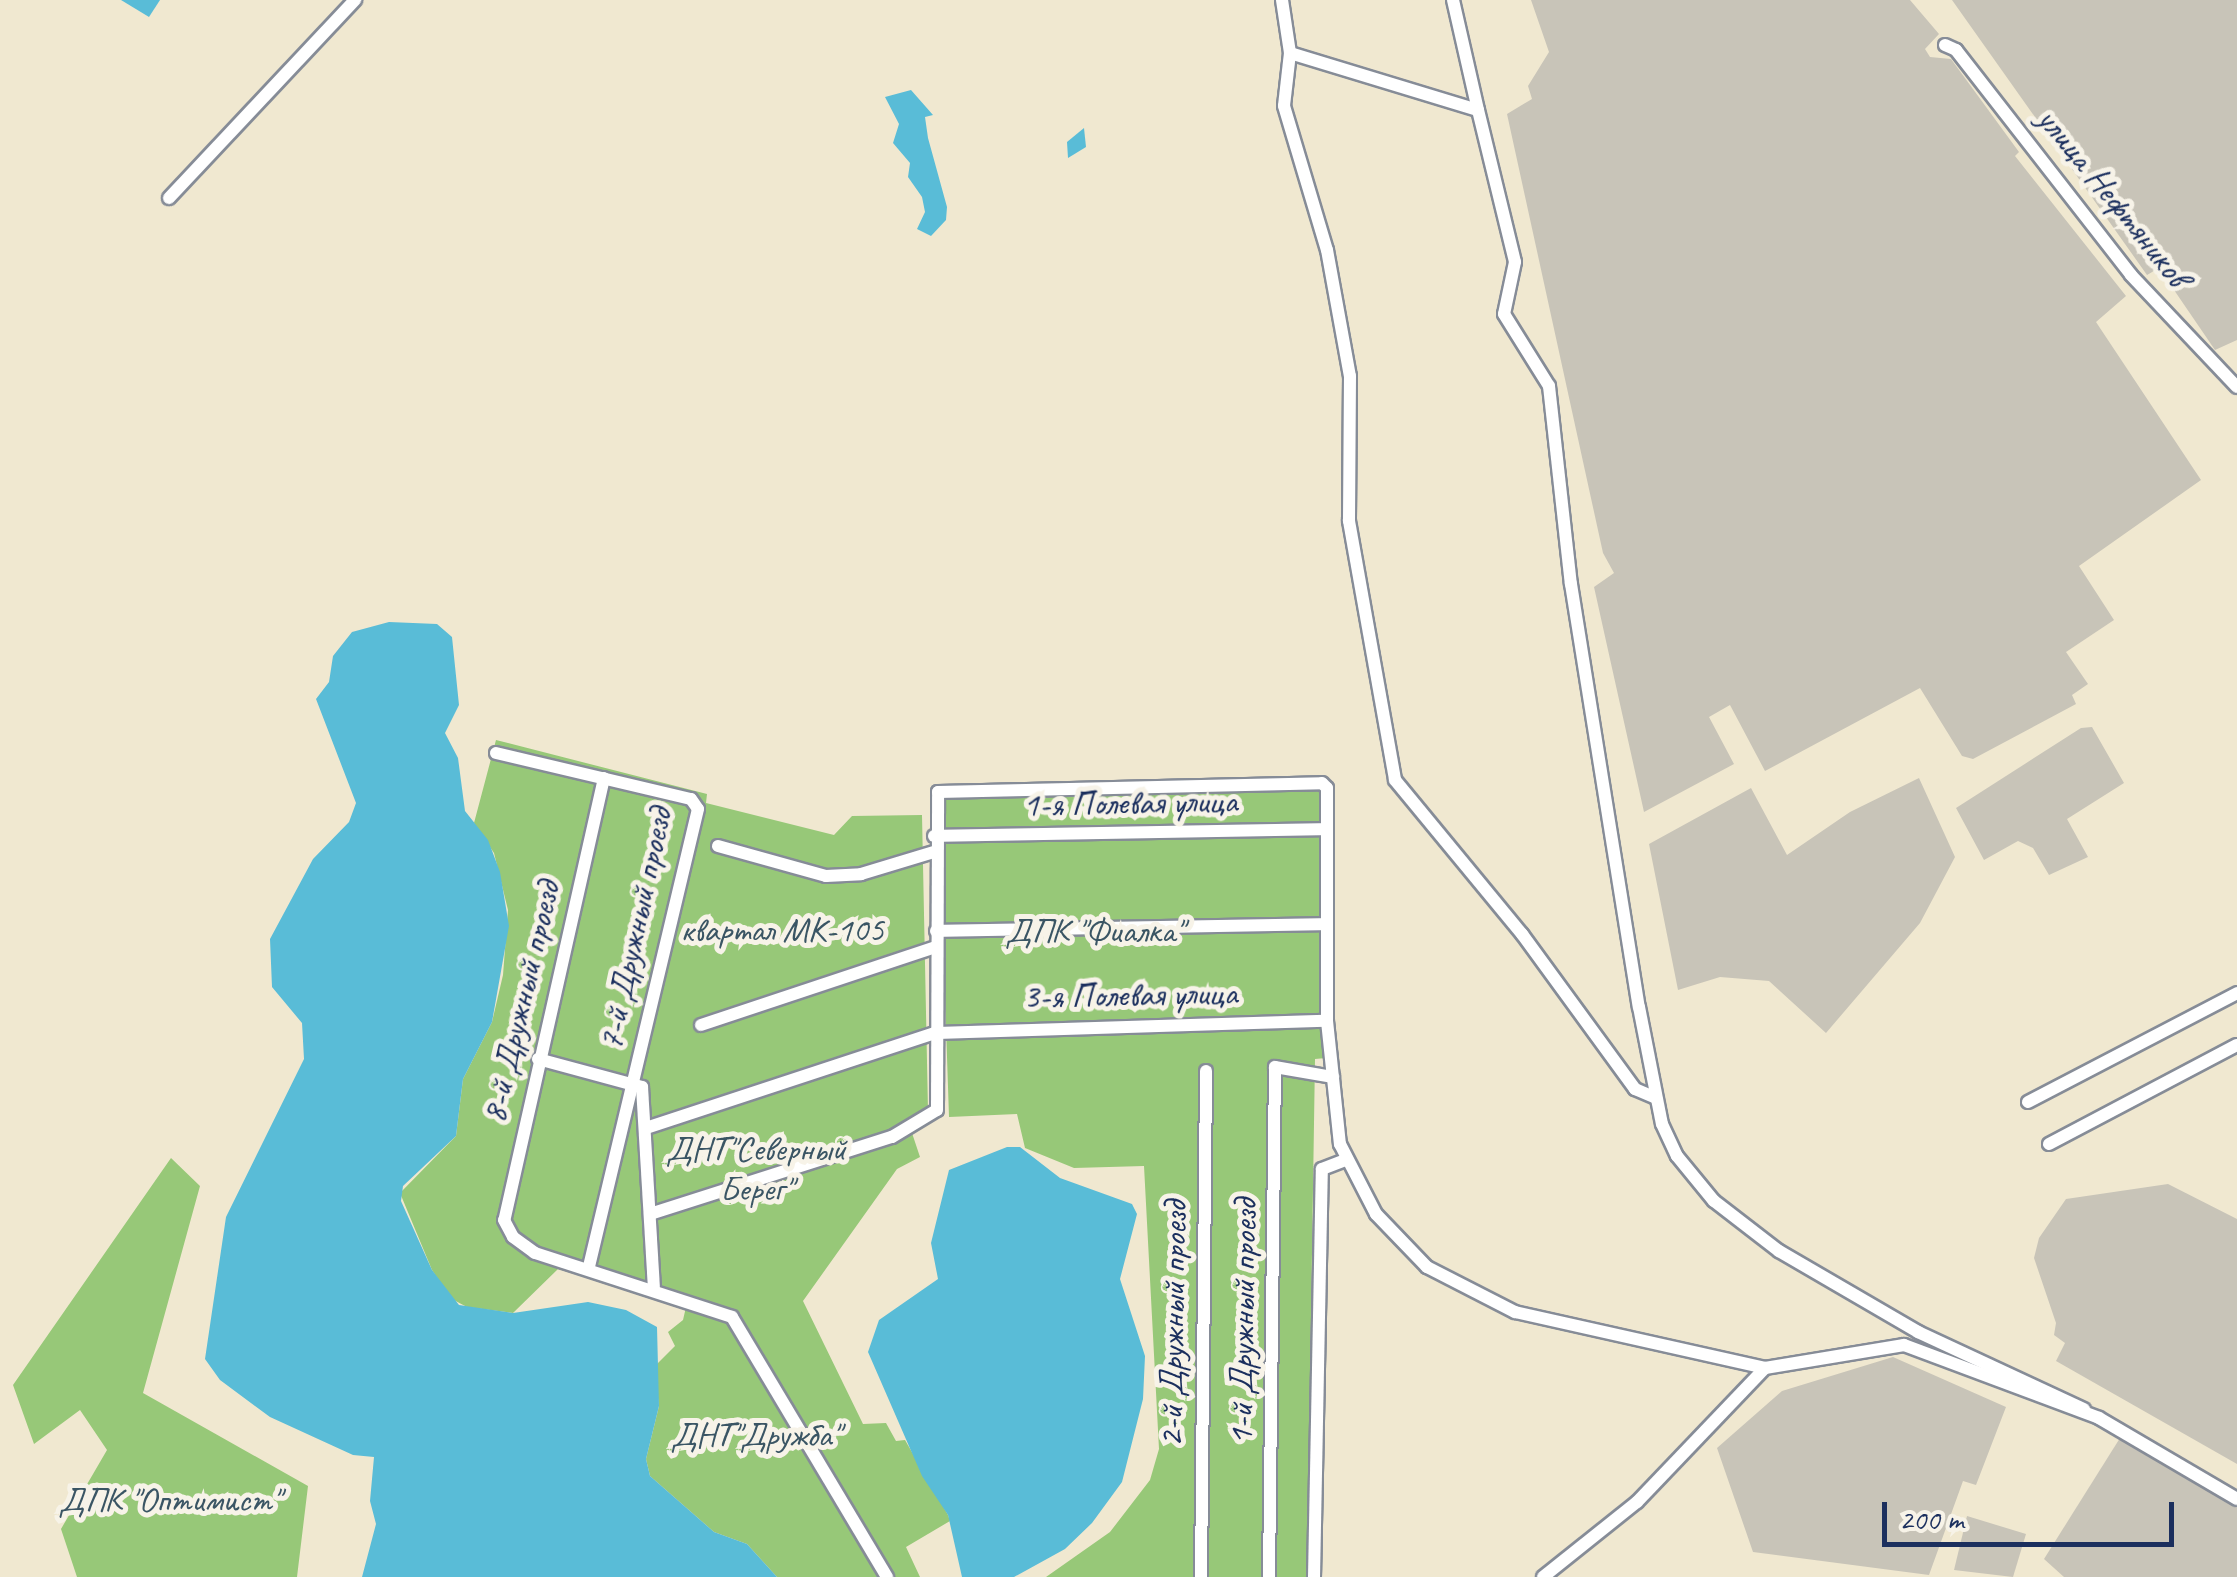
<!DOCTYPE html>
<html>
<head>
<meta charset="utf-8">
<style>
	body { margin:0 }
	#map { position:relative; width:2237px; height:1577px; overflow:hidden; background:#f0e8d0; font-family:Caveat,sans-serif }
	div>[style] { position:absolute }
	.industrial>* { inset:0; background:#c8c4b8 }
	.green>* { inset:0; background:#97c878 }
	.water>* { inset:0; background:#59bcd7 }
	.roads { filter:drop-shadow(2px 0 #868c97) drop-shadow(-2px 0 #868c97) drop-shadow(0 2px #868c97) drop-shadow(0 -2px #868c97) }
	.minor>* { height:12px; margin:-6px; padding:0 6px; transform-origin:6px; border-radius:6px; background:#fff }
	span { translate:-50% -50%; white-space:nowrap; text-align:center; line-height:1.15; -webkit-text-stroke:10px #f7f3e8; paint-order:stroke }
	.street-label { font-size:35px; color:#1b2f5e }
	.park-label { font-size:35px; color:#3a5564 }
	.scale { position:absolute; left:1882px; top:1502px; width:292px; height:45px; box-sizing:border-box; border:5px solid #1b2f5e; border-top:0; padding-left:12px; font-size:30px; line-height:35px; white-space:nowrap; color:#1b2f5e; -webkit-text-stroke:8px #f7f3e8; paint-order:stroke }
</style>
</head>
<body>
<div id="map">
	<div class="industrial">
		<div style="clip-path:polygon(1531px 0,1910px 0,1939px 34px,1925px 49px,1930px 57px,1951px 59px,2019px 152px,2015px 156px,2126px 296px,2096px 322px,2201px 480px,2079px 566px,2114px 620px,2066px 652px,2088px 684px,2072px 695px,2076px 704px,1973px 759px,1962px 756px,1920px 688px,1765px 771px,1730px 705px,1709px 717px,1734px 764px,1644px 812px,1594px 587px,1614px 573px,1603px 553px,1507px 114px,1532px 99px,1528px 86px,1549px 52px)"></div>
		<div style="clip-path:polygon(1952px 0,2237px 0,2237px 340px,2215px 350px,2159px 268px,2147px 275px)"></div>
		<div style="clip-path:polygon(2092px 727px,2124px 783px,2067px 819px,2088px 857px,2049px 875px,2033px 848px,2018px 841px,1984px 860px,1956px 808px,2081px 728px)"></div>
		<div style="clip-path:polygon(1919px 778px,1955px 857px,1920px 923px,1826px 1033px,1769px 981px,1720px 977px,1678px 990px,1649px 844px,1751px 788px,1787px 855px,1850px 812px)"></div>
		<div style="clip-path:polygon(2168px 1184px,2237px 1219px,2237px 1464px,2056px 1361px,2065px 1343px,2054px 1335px,2056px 1323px,2034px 1258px,2039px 1238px,2066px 1199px)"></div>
		<div style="clip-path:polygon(1893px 1357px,2006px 1407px,1976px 1485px,1963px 1481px,1929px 1575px,1753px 1552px,1717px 1448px,1782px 1391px)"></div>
		<div style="clip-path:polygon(2120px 1438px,2237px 1508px,2237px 1577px,2064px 1577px,2044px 1559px)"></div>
		<div style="clip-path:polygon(1967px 1516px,2026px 1534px,2013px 1577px,1954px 1570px)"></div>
	</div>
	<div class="green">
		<div style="clip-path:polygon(496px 740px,707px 794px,706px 803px,834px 835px,852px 816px,922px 815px,928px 1111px,908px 1121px,920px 1157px,897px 1169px,803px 1301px,863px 1424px,886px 1423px,896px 1441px,905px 1440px,948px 1515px,950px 1521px,906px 1547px,920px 1577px,777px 1577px,747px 1544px,714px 1532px,650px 1476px,646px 1459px,659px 1406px,654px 1367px,675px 1346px,668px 1332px,683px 1320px,686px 1307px,558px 1269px,513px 1313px,467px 1307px,450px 1298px,432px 1270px,400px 1193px,456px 1136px,463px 1079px,492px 1022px,503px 975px,508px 910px,494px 853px,474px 823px)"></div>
		<div style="clip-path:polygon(1325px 777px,1332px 785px,1326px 1058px,1315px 1059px,1307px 1577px,1046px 1577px,1110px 1532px,1150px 1480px,1159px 1449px,1144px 1166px,1074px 1168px,1025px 1148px,1017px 1114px,949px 1117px,938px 785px)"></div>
		<div style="clip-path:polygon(171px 1158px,200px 1186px,143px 1393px,308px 1486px,297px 1577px,77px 1577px,61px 1529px,107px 1450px,80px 1410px,34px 1444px,13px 1385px)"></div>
	</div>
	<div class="water">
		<div style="clip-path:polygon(121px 0,160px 0,149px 17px)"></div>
		<div style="clip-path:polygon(911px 90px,933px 115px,925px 117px,928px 138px,947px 207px,946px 220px,931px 236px,917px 229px,925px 212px,922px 197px,908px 177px,910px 163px,893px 143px,899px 124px,885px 97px)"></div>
		<div style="clip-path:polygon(1084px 128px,1086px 147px,1068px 158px,1067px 142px)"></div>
		<div style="clip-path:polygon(389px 622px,437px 624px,452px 637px,459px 705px,445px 733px,458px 758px,465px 811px,488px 840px,500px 872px,509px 926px,492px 1022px,463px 1079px,456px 1136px,403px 1186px,401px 1201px,432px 1270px,459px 1305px,513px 1313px,588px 1302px,626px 1310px,657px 1327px,659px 1406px,646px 1459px,650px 1476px,714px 1532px,747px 1544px,777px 1577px,362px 1577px,376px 1524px,370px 1501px,374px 1457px,353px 1455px,270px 1417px,220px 1380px,205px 1359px,226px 1217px,304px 1059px,302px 1023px,272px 987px,270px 939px,313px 859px,349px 822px,356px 803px,316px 699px,329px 682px,333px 656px,352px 632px)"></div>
		<div style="clip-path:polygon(1007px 1147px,1020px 1147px,1060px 1178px,1132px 1204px,1137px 1214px,1120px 1279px,1145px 1356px,1143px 1399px,1122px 1482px,1092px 1523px,1065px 1549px,1014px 1577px,962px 1577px,948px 1515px,922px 1476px,868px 1352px,879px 1320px,938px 1279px,931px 1243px,949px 1170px)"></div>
	</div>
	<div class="roads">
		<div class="minor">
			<div style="left:1282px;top:0;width:54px;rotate:81.4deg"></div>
			<div style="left:1290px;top:53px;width:53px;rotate:96.5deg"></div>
			<div style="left:1284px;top:106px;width:150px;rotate:73.4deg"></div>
			<div style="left:1327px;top:250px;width:128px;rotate:79.7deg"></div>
			<div style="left:1350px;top:376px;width:145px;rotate:90.4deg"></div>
			<div style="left:1349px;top:521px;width:263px;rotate:79.9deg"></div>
			<div style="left:1395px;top:780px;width:200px;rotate:50.5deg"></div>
			<div style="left:1522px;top:934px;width:192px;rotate:53.9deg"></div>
			<div style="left:1635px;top:1089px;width:23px;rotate:23deg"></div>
			<div style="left:1453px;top:0;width:113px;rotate:77.2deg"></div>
			<div style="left:1945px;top:45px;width:12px;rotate:24deg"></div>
			<div style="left:1956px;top:50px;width:285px;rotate:52.1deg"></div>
			<div style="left:2131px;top:275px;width:154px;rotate:46.6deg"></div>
			<div style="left:1290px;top:53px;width:196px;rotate:16.9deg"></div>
			<div style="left:1478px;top:110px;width:156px;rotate:76.3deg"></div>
			<div style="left:1515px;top:262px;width:53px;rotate:101.9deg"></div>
			<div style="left:1504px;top:314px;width:85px;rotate:58deg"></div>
			<div style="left:1549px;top:386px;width:199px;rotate:83.7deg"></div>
			<div style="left:1571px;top:584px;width:428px;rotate:80.9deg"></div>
			<div style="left:1639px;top:1007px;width:119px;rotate:78.9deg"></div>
			<div style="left:1662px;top:1124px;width:35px;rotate:65deg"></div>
			<div style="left:1677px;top:1156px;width:58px;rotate:50.6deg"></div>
			<div style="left:1714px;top:1201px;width:82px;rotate:37.6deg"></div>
			<div style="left:1779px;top:1251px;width:161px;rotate:30.2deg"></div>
			<div style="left:1918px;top:1332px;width:183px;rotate:24.9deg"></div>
			<div style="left:169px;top:198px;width:272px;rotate:-46.8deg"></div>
			<div style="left:496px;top:753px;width:200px;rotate:13.3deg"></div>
			<div style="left:691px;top:799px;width:12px;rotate:55deg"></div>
			<div style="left:698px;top:809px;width:472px;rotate:103.4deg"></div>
			<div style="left:604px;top:778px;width:453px;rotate:102.7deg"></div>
			<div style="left:504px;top:1220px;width:19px;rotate:62deg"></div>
			<div style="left:513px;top:1237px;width:27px;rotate:36deg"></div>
			<div style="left:535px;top:1253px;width:207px;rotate:18deg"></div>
			<div style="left:732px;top:1317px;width:303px;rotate:59.2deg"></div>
			<div style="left:934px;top:836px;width:393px;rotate:-1deg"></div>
			<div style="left:718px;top:846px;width:112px;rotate:15.5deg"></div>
			<div style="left:826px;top:876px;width:35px;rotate:-3deg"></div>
			<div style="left:861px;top:874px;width:76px;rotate:-16.8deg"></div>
			<div style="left:936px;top:931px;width:391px;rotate:-1deg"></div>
			<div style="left:701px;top:1025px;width:248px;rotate:-18.4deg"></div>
			<div style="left:538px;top:1059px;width:108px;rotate:15.1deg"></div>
			<div style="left:642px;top:1087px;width:200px;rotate:86.6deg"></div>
			<div style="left:2028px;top:1102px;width:236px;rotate:-27.5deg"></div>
			<div style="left:646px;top:1128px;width:304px;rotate:-18.2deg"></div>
			<div style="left:935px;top:1033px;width:392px;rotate:-1.8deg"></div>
			<div style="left:2049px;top:1144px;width:212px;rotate:-27.8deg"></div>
			<div style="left:650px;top:1214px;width:254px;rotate:-17.7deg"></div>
			<div style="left:892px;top:1137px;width:52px;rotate:-31deg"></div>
			<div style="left:937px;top:1110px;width:318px;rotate:-89.8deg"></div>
			<div style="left:938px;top:792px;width:384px;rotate:-1.3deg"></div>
			<div style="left:1322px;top:783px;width:7px;rotate:45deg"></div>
			<div style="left:1327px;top:788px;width:233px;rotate:90deg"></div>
			<div style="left:1327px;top:1021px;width:124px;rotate:84deg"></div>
			<div style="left:1340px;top:1144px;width:79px;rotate:62.8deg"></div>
			<div style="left:1376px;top:1214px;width:74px;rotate:46.1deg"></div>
			<div style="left:1427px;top:1267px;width:99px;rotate:27.1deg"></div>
			<div style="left:1515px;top:1312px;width:256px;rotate:12.6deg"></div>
			<div style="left:1765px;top:1368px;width:141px;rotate:-9.4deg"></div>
			<div style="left:1904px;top:1345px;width:208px;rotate:20.5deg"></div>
			<div style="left:2099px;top:1418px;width:160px;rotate:30.4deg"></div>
			<div style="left:1201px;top:1577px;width:506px;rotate:-89.43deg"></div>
			<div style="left:1269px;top:1577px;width:510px;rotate:-89.33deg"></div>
			<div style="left:1275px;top:1067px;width:59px;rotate:9.8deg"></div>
			<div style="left:1314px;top:1577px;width:408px;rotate:-88.9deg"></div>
			<div style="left:1322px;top:1169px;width:25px;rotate:-21deg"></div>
			<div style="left:1543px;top:1577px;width:120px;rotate:-38.6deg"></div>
			<div style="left:1637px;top:1502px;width:185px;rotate:-46.3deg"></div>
		</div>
	</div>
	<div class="street-label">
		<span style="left:2113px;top:197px;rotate:51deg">улица Нефтяников</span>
		<span style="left:1130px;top:803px;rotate:-1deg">1-я Полевая улица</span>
		<span style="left:635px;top:929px;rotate:-78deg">7-й Дружный проезд</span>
		<span style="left:1130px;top:995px;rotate:-1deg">3-я Полевая улица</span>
		<span style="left:521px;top:1002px;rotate:-77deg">8-й Дружный проезд</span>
		<span style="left:1243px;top:1322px;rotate:-89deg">1-й Дружный проезд</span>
		<span style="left:1173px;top:1324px;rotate:-89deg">2-й Дружный проезд</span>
	</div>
	<div class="park-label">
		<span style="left:782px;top:930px">квартал МК-105</span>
		<span style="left:1094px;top:931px">ДПК "Фиалка"</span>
		<span style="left:756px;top:1169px">ДНТ"Северный<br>Берег"</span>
		<span style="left:755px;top:1435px">ДНТ"Дружба"</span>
		<span style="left:169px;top:1500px">ДПК "Оптимист"</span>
	</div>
	<div class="scale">200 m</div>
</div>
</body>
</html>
